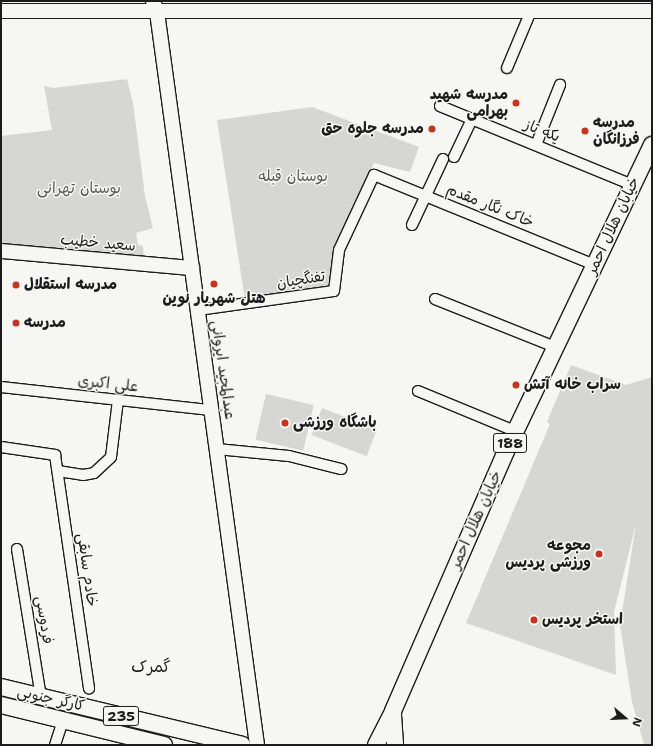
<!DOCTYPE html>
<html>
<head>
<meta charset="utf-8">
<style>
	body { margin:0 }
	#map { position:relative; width:653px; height:746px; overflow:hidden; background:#f6f6f2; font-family:"Shantell Sans","Playpen Sans Arabic",sans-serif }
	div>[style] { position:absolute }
	.green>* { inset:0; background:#d6d6d2; transform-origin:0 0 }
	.roads { filter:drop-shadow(1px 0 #1c1c1c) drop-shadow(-1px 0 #1c1c1c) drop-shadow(0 1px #1c1c1c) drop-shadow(0 -1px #1c1c1c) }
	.street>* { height:10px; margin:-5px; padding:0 5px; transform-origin:5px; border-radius:5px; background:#f6f6f2 }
	.secondary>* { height:14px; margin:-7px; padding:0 7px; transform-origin:7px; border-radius:7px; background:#f6f6f2 }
	.primary>* { height:16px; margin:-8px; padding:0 8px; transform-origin:8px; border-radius:8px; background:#f6f6f2 }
	.dots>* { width:11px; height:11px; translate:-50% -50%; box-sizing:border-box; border:2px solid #f6f6f2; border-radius:50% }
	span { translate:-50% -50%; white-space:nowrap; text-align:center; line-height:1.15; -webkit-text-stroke:3px #f6f6f2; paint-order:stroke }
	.shield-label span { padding:1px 3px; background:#f6f6f2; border:1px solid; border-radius:3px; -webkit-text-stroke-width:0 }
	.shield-label { font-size:14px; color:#1c1c1c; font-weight:700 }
	.poi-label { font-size:15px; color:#1c1c1c; font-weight:700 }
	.right { translate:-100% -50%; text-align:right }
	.left { translate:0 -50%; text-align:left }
	.street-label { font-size:15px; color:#1c1c1c }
	.park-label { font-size:15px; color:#545453 }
	.neighbourhood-label { font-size:16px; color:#1c1c1c }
	.frame { position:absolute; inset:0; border:2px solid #1c1c1c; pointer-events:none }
	.north { position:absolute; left:605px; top:698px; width:40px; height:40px; -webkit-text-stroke:3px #f6f6f2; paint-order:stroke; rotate:109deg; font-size:11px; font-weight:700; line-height:16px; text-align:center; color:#1c1c1c }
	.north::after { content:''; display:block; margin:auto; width:14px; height:18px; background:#1c1c1c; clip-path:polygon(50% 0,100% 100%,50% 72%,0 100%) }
</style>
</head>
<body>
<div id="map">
	<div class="green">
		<div style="clip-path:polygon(127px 79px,133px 103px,145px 196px,153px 228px,136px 233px,138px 245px,143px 246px,144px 260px,1px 246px,1px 136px,52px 130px,44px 86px,53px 88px)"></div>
		<div style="clip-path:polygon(312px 107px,419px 147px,410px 172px,374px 163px,334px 249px,331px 288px,245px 300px,217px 120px)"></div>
		<div style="clip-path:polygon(571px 365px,626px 385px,652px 377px,652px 745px,644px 745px,632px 702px,620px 625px,636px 524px,614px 612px,616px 675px,466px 623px,550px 424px,547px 422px)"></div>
		<div style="left:266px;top:394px;width:49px;height:47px;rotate:13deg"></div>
		<div style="left:322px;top:408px;width:59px;height:29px;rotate:21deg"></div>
	</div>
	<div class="roads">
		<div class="street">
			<div style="left:507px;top:68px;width:62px;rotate:-67.2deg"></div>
			<div style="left:440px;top:106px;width:209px;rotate:22.3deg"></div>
			<div style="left:536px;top:145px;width:65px;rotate:-68.2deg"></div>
			<div style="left:454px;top:157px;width:42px;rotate:-64.7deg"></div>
			<div style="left:412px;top:225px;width:73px;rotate:-64.8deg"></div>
			<div style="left:435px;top:299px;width:129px;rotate:21.8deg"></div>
			<div style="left:198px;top:310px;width:137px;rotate:-8deg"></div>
			<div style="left:334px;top:291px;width:41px;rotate:-83deg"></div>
			<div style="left:339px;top:250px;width:83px;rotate:-65deg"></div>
			<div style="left:374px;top:175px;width:238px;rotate:22.2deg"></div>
			<div style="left:1px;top:387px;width:211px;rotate:6.3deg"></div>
			<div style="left:418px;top:391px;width:105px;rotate:22.4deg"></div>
			<div style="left:1px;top:447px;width:55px;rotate:8.4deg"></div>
			<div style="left:55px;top:455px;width:236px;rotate:81.7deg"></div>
			<div style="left:217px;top:449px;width:72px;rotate:5.6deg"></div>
			<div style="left:289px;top:456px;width:54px;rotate:14deg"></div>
			<div style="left:58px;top:471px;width:25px;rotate:9deg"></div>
			<div style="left:83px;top:475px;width:11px;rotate:-10deg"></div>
			<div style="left:94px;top:473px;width:23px;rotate:-43deg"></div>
			<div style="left:111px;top:457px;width:57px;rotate:-83deg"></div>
			<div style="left:17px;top:549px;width:150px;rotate:80.8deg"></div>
			<div style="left:55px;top:745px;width:26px;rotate:-72deg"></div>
		</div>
		<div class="secondary">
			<div style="left:153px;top:1px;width:12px;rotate:70deg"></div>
			<div style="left:157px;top:12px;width:740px;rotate:82.23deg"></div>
			<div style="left:1px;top:11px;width:651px"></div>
			<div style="left:1px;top:251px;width:192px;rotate:5.1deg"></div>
		</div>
		<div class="primary">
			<div style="left:1px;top:687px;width:248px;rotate:13.5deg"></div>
			<div style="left:1px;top:705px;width:168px;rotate:13.8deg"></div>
			<div style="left:393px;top:715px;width:30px;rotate:86deg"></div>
			<div style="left:376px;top:745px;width:38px;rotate:-63deg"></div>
			<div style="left:393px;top:711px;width:283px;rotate:-66.5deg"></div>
			<div style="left:506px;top:451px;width:339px;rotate:-64.5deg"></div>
		</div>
	</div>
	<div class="dots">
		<div style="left:516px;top:103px;background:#c8321e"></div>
		<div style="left:432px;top:129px;background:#c8321e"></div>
		<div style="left:585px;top:131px;background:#c8321e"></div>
		<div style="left:214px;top:284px;background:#c8321e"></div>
		<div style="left:16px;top:285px;background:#c8321e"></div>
		<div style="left:16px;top:323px;background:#c8321e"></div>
		<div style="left:516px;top:385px;background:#c8321e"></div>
		<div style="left:285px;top:423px;background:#c8321e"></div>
		<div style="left:599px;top:554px;background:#c8321e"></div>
		<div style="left:534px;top:620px;background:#c8321e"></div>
	</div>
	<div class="shield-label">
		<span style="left:510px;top:443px">188</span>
		<span style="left:121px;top:716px">235</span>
	</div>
	<div class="poi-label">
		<span class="right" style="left:508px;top:103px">مدرسه شهید<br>بهرامی</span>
		<span class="left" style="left:593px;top:131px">مدرسه<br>فرزانگان</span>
		<span class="right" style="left:424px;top:129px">مدرسه جلوه حق</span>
		<span class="left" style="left:24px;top:285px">مدرسه استقلال</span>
		<span style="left:214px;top:299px">هتل شهریار نوین</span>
		<span class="left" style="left:24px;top:323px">مدرسه</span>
		<span class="left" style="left:524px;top:385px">سراب خانه آتش</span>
		<span class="left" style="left:293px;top:423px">باشگاه ورزشی</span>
		<span class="right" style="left:591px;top:554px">مجوعه<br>ورزشی پردیس</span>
		<span class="left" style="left:542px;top:620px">استخر پردیس</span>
	</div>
	<div class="street-label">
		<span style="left:542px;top:131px;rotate:22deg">یکه تاز</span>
		<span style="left:490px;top:206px;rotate:22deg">خاک‌ نگار‌ مقدم</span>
		<span style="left:613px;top:226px;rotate:-65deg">خیابان هلال احمر</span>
		<span style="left:98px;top:243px;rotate:5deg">سعید خطیب</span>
		<span style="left:301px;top:280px;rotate:-9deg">تفنگچیان</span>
		<span style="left:223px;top:370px;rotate:82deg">عبدالمجید ایروانی</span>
		<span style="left:108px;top:384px;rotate:6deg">علی اکبری</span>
		<span style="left:476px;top:520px;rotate:-66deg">خیابان هلال احمر</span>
		<span style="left:87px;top:570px;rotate:82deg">خادم سابقی</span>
		<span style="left:44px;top:620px;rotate:81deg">فردوسی</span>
		<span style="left:51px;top:699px;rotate:13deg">کارگر جنوبی</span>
	</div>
	<div class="park-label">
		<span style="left:293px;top:177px">بوستان قبله</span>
		<span style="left:79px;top:189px">بوستان تهرانی</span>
	</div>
	<div class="neighbourhood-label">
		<span style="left:151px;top:667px">گمرک</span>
	</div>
	<div class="frame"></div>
	<div class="north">N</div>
</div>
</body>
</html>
